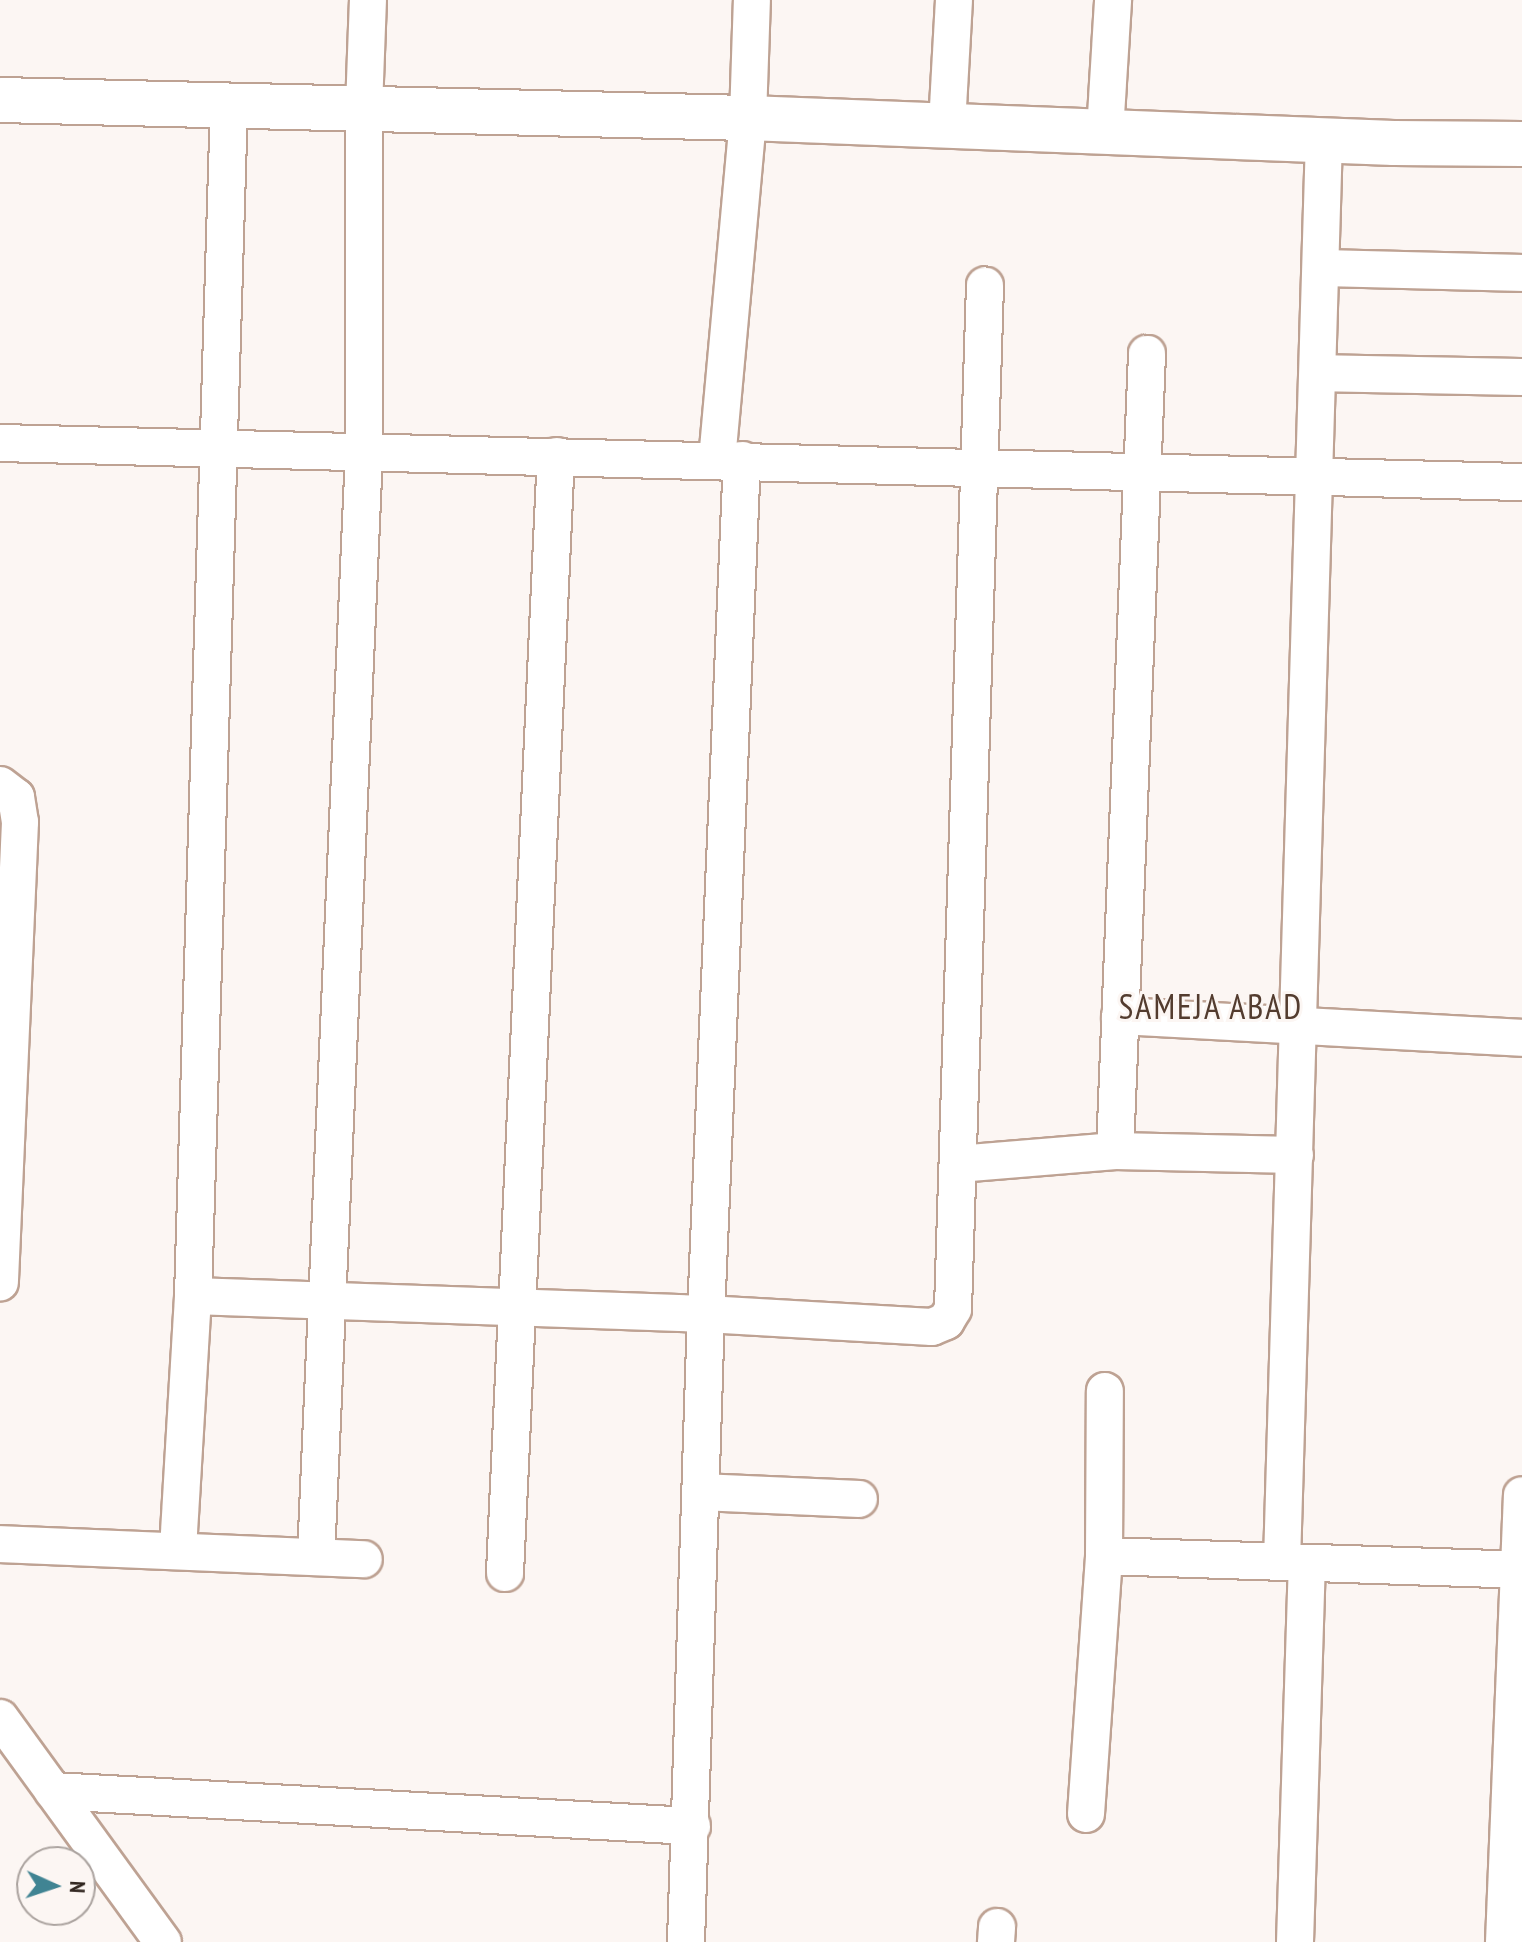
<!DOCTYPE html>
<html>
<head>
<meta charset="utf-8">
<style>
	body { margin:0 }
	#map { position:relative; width:1522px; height:1942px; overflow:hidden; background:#fcf6f3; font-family:"PT Sans Narrow",sans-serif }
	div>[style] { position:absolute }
	.roads { filter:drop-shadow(2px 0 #bea293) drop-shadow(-2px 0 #bea293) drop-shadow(0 2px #bea293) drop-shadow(0 -2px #bea293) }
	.minor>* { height:36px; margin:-18px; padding:0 18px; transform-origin:18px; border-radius:18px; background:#fff }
	.tertiary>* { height:44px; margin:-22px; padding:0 22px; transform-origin:22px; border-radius:22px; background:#fff }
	span { translate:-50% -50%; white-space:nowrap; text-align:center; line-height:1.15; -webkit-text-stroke:6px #fcf6f3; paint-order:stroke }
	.quarter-label { font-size:34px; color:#533c2f; letter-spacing:2px }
	.north { position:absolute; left:16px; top:1846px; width:80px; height:80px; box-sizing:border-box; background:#fcf6f3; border:2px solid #aba39f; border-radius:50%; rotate:93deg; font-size:22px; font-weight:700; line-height:32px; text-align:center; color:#312620 }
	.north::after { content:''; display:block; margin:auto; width:28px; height:36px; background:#408493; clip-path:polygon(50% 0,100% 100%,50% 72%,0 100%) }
</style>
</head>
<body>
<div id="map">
	<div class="roads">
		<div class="minor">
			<div style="left:947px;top:125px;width:125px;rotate:-86.8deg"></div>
			<div style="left:1105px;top:132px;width:132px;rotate:-86.5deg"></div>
			<div style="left:1321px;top:268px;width:201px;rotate:1.4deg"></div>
			<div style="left:1318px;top:373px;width:204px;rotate:1.1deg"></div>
			<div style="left:0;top:443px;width:1522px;rotate:1.47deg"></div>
			<div style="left:717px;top:460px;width:343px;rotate:-84.8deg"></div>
			<div style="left:748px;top:118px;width:118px;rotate:-88.1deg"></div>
			<div style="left:0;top:785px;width:20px;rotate:37deg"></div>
			<div style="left:16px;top:797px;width:25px;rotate:81deg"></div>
			<div style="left:20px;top:822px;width:461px;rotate:92.5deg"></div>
			<div style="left:1120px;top:1016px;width:403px;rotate:3.1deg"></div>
			<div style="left:1115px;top:1151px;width:798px;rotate:-87.7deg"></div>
			<div style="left:958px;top:1164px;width:158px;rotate:-4.7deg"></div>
			<div style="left:1115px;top:1151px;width:180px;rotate:1.3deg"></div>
			<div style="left:193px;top:1296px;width:513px;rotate:2.01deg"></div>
			<div style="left:706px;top:1314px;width:226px;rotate:3.3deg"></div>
			<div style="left:932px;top:1327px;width:15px;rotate:-23deg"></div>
			<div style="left:946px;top:1321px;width:14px;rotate:-60deg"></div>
			<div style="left:953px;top:1309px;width:1024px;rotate:-88.21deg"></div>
			<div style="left:701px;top:1492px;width:158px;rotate:2.5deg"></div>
			<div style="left:0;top:1544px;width:364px;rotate:2.4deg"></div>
			<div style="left:178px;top:1549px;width:253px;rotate:-86.6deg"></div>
			<div style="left:193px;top:1296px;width:1192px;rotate:-88.27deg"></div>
			<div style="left:1104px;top:1556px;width:418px;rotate:1.9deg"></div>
			<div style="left:316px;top:1557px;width:1107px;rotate:-87.51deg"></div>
			<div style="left:364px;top:451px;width:343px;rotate:-90deg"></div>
			<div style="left:364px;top:108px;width:108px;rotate:-87.9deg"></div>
			<div style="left:1282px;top:1562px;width:1422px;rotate:-88.31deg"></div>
			<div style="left:505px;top:1573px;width:1118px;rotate:-87.39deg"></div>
			<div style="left:0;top:1718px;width:277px;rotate:54deg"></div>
			<div style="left:53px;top:1791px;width:640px;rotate:3.14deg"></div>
			<div style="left:1086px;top:1814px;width:259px;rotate:-86deg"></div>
			<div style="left:1104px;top:1556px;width:165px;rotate:-89.7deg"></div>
			<div style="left:686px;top:1942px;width:628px;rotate:-88.18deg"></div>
			<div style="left:706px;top:1314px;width:855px;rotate:-87.59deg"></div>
			<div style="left:996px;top:1942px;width:15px;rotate:-86deg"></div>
			<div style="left:1295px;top:1942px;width:379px;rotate:-88.2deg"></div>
			<div style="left:1504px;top:1942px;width:447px;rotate:-87.7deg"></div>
		</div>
		<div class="tertiary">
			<div style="left:0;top:100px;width:748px;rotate:1.38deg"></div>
			<div style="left:748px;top:118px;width:646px;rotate:2.22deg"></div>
			<div style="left:1394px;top:143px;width:128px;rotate:0.4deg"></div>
		</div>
	</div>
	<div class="quarter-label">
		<span style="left:1211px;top:1007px">SAMEJA ABAD</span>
	</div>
	<div class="north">N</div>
</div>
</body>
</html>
